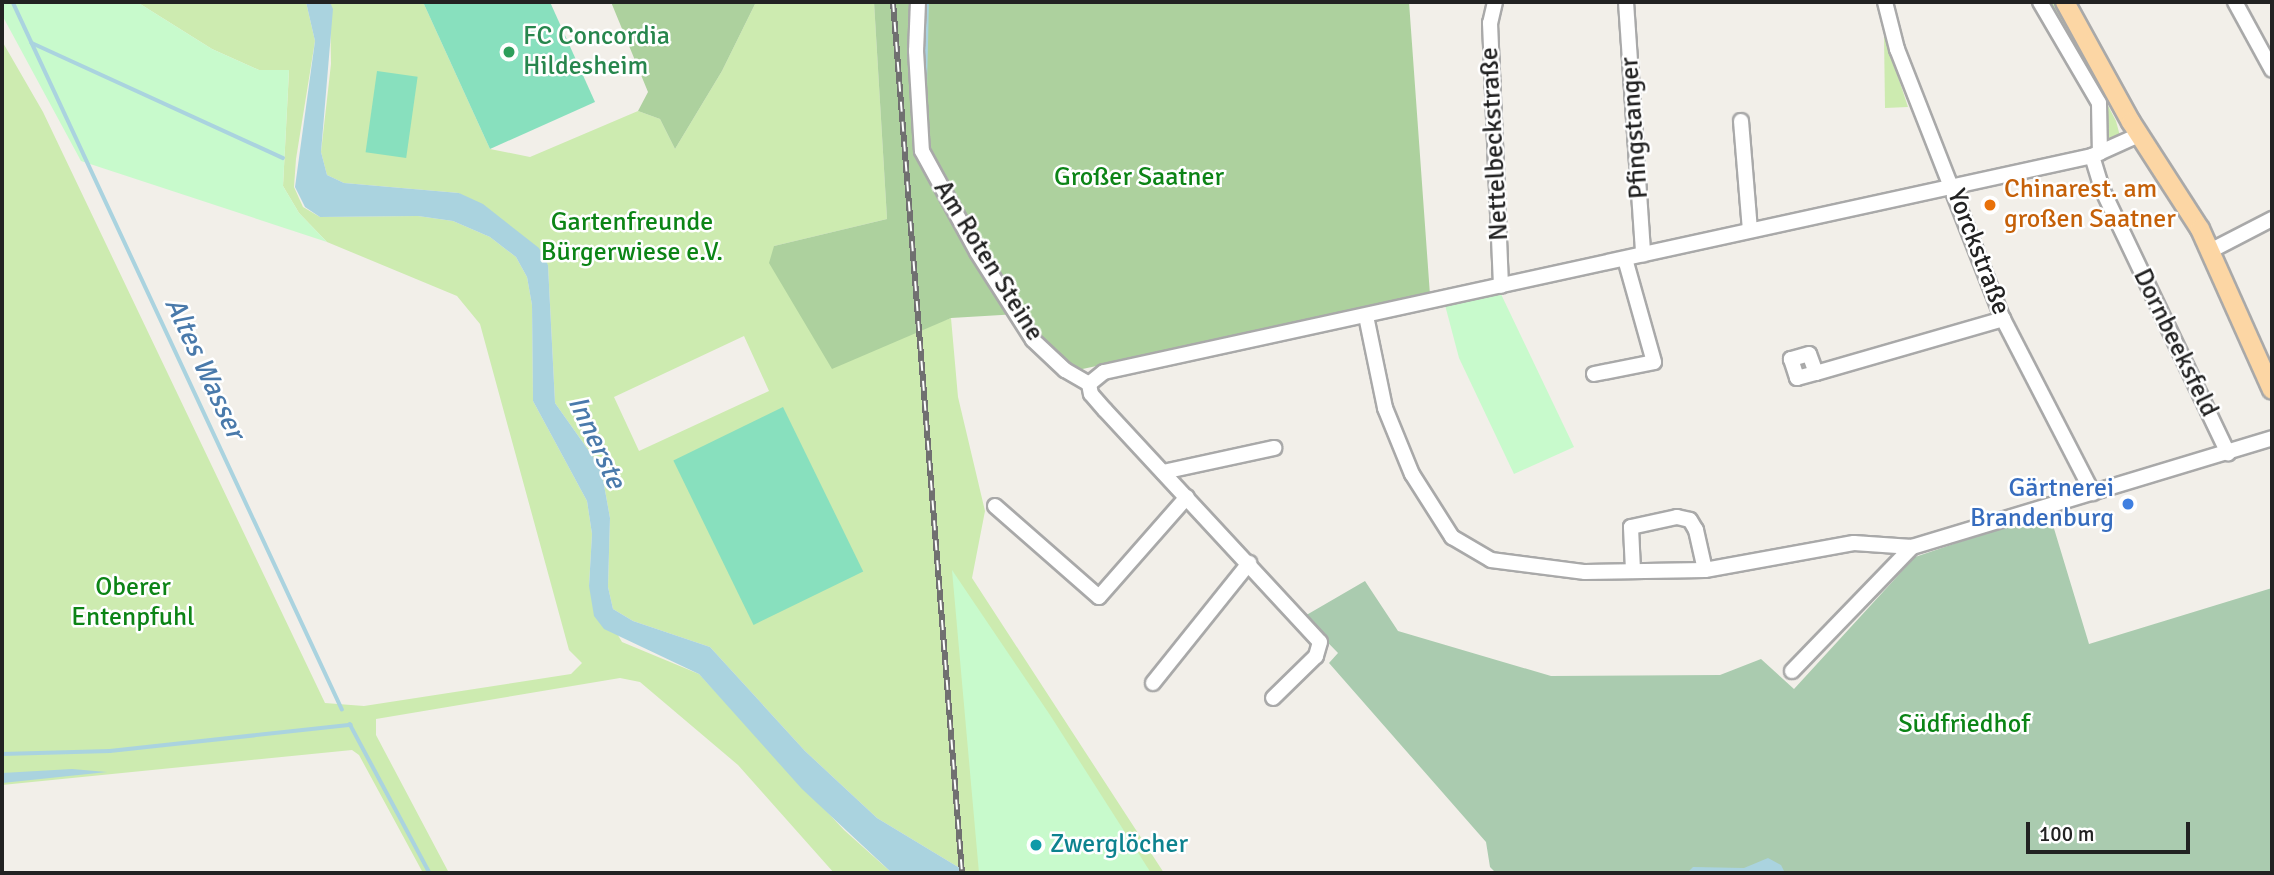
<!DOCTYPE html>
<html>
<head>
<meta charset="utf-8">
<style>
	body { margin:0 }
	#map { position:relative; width:2274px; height:875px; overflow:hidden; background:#f2efe9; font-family:Signika,sans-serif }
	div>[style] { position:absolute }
	.grass>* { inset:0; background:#cdebb0 }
	.forest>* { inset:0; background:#add19e }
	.cemetery>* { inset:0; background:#aacbaf }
	.park>* { inset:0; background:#c8facc }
	.pitch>* { inset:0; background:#88e0be; transform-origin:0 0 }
	.water>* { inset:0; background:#aad3df }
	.stream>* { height:3.5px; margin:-1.75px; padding:0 1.75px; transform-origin:1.75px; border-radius:1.75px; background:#aad3df }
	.roads { filter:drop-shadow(2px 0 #a9a9a9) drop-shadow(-2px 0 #a9a9a9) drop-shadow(0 2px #a9a9a9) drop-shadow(0 -2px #a9a9a9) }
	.minor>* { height:14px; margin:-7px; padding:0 7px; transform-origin:7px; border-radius:7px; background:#fff }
	.major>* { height:18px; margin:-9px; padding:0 9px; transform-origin:9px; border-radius:9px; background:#fcd6a4 }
	.rail>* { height:6px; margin-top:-3px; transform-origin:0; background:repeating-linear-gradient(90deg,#fff 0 10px,#707070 0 20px); box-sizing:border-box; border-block:2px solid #707070 }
	.dots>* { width:19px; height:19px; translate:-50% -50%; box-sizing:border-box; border:4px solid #fff; border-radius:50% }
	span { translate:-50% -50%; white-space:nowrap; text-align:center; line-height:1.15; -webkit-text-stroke:5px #fff; paint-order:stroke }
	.leisure-label { font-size:26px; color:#27864d }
	.left { translate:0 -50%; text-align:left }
	.street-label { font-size:26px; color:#222 }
	.park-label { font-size:26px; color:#0c8416 }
	.food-label { font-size:26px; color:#c56008 }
	.shop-label { font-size:26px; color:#366cbe }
	.right { translate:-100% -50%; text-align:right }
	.culture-label { font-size:26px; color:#0d838f }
	.water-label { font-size:28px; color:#4a7aab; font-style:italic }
	.frame { position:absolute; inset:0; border:4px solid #222; pointer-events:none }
	.scale { position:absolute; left:2026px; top:822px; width:164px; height:32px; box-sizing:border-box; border:4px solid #222; border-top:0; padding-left:9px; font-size:21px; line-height:24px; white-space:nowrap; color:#222; -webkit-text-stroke:5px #fff; paint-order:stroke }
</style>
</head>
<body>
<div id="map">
	<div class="grass">
		<div style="clip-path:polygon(137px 2px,306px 2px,315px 41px,296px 159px,294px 187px,303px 207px,320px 217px,418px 216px,453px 221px,490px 237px,516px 257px,527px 277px,532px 305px,533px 401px,587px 501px,592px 534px,589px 586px,622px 642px,699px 674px,844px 830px,892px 873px,834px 873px,738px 765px,640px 682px,620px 678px,376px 719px,376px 735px,449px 873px,423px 873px,359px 755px,352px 750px,2px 785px,2px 41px,43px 112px,325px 703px,364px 706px,571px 674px,582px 663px,569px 650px,480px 324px,457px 296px,327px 242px,299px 213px,283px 186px,289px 71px,259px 70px,212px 49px)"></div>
		<div style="clip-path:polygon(evenodd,330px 2px,423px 2px,490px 149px,530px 157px,638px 111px,660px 119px,675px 149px,722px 71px,756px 2px,874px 2px,887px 219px,774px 246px,924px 327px,951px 318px,958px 397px,985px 511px,972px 578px,1164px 873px,968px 873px,877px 818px,805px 751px,710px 647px,633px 621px,613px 609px,608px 587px,610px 518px,601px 468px,555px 403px,548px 265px,459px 193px,344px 183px,327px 175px,321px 152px,331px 64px,330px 2px,744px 336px,769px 391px,639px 451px,614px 397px,744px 336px)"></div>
		<div style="clip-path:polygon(2045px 2px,2054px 2px,2116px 121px,2120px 136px,2107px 144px,2104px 120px)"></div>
		<div style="clip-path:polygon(1884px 34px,1908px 107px,1885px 108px)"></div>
	</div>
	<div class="forest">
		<div style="clip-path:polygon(611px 2px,756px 2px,722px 71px,675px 149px,660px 119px,638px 111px,648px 92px)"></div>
		<div style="clip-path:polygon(874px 2px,1409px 2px,1430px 295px,1073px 371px,1020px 314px,951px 318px,832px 369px,769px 263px,774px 246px,887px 219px)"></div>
	</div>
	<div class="cemetery">
		<div style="clip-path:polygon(2049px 512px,2089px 644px,2272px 588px,2272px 873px,1496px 873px,1490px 867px,1486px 842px,1329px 663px,1338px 653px,1303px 617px,1365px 581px,1398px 631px,1551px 676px,1720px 675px,1761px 659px,1794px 689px,1915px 557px)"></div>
	</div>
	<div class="park">
		<div style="clip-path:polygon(2px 2px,137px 2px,212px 49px,259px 70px,289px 70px,283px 186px,299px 213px,327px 242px,81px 161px,2px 15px)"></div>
		<div style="clip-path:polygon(1500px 292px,1574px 447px,1514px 474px,1459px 358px,1445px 305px)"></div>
		<div style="clip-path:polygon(952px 570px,1050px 715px,1151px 873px,979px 873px)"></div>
	</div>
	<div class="pitch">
		<div style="clip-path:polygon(423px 2px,550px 2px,595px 102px,490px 149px)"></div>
		<div style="left:377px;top:71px;width:41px;height:82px;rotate:8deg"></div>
		<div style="left:783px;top:407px;width:183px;height:122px;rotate:64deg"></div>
	</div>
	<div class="water">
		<div style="clip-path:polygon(306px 2px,330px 2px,333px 9px,321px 152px,327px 175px,344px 183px,459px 193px,483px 204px,539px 248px,548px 265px,555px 403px,601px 468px,610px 518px,608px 587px,613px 609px,633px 621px,710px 647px,805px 751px,877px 818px,968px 873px,892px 873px,802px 789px,699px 674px,604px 629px,594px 616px,589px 586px,592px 534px,587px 501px,533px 401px,532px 305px,527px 277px,516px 257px,490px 237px,453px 221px,418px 216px,320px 217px,305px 207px,295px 187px,315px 41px)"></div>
		<div style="clip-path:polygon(72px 769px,107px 772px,2px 783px,2px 773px)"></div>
		<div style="clip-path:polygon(1768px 858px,1781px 865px,1785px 873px,1687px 873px,1693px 867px,1744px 868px)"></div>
	</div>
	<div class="stream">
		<div style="left:13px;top:2px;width:45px;rotate:65.1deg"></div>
		<div style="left:32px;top:43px;width:276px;rotate:24.6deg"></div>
		<div style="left:32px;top:43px;width:735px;rotate:65.04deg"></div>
		<div style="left:925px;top:89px;width:87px;rotate:-88.7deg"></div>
		<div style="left:955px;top:196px;width:13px;rotate:61deg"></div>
		<div style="left:350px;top:724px;width:169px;rotate:61.8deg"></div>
		<div style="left:2px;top:754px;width:108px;rotate:-1.6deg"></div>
		<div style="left:110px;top:751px;width:242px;rotate:-6.2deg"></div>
	</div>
	<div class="roads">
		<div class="minor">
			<div style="left:918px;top:2px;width:49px;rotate:92.3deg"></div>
			<div style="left:916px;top:51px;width:100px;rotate:86.6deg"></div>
			<div style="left:922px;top:151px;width:115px;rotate:61.4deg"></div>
			<div style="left:977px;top:252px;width:104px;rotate:57.5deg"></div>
			<div style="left:1033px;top:340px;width:44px;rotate:43.2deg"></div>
			<div style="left:1065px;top:370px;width:28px;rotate:30deg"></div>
			<div style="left:1089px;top:384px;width:10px;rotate:79deg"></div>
			<div style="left:1091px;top:394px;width:21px;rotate:49deg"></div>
			<div style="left:1105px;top:410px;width:316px;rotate:47.2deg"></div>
			<div style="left:1320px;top:642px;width:15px;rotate:106deg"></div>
			<div style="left:1316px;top:656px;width:60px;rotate:135.7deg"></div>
			<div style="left:1495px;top:2px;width:22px;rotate:103deg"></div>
			<div style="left:1490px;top:23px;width:263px;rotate:87.6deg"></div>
			<div style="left:1626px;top:2px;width:253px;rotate:86.1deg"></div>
			<div style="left:1885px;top:2px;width:49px;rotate:75.7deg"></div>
			<div style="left:1897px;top:49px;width:290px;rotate:68.6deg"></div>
			<div style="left:2003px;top:319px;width:196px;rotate:62.7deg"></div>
			<div style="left:2040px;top:2px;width:117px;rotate:59.7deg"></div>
			<div style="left:2099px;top:103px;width:50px;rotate:88.9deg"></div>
			<div style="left:2235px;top:2px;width:77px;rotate:61.4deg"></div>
			<div style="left:1741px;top:121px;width:109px;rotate:85.3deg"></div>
			<div style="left:2092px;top:156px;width:34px;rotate:73deg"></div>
			<div style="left:2102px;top:189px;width:293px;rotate:64.5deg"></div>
			<div style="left:2210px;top:251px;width:70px;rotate:-27.3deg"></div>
			<div style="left:1366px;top:316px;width:94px;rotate:78.3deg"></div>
			<div style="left:1385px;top:408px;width:71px;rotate:67.8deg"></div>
			<div style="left:1412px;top:474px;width:75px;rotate:57.6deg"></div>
			<div style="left:1452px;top:537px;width:45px;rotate:30.5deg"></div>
			<div style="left:1491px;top:560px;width:95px;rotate:7.3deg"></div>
			<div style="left:1585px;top:572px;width:120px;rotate:-1deg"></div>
			<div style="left:1705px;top:570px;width:151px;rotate:-10.3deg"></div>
			<div style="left:1854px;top:543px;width:58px;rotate:3.9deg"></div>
			<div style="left:1816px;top:373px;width:20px;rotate:-110deg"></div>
			<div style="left:1809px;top:354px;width:19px;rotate:164deg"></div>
			<div style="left:1791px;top:359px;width:20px;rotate:72deg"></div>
			<div style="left:1797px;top:378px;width:20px;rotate:-15deg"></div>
			<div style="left:1816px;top:373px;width:195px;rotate:-16.1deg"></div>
			<div style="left:1594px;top:374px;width:61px;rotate:-11.3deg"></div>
			<div style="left:1654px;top:362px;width:107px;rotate:-105.7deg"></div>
			<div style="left:1089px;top:384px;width:19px;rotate:-39deg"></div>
			<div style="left:1104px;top:372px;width:1011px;rotate:-12.33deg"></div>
			<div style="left:2092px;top:156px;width:51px;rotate:-24.1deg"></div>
			<div style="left:1163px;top:472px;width:114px;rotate:-12.2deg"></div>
			<div style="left:995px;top:506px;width:138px;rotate:41.2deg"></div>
			<div style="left:1099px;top:597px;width:133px;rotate:-48.7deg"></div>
			<div style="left:1633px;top:570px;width:43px;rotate:-92.7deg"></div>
			<div style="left:1631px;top:527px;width:47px;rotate:-12.3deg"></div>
			<div style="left:1677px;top:517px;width:13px;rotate:13deg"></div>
			<div style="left:1690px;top:520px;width:12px;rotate:59deg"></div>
			<div style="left:1696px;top:530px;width:41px;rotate:77.3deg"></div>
			<div style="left:1792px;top:671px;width:173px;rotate:-45.9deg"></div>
			<div style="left:1912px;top:547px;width:376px;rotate:-16.8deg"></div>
			<div style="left:1153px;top:683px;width:154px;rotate:-51.3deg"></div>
		</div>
		<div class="major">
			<div style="left:2065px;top:2px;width:137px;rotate:61.2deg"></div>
			<div style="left:2131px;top:122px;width:127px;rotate:57.2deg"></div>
			<div style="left:2200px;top:229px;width:176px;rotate:65.9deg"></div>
		</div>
	</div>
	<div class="rail">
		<div style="left:893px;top:2px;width:874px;rotate:85.47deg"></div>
	</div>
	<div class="dots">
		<div style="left:509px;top:52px;background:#2e9e5b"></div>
		<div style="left:1990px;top:205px;background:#e8710a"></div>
		<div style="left:2128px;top:504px;background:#3f7fe0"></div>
		<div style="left:1036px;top:845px;background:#0f9aa8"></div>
	</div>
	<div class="leisure-label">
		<span class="left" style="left:523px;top:52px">FC Concordia<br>Hildesheim</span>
	</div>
	<div class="street-label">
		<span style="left:1635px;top:128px;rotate:-94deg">Pfingstanger</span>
		<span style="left:1495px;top:144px;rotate:-93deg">Nettelbeckstraße</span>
		<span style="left:1978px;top:252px;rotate:69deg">Yorckstraße</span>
		<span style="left:988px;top:261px;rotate:58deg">Am Roten Steine</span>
		<span style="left:2175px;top:343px;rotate:64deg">Dornbeeksfeld</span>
	</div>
	<div class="park-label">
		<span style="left:1139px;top:178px">Großer Saatner</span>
		<span style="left:632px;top:238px">Gartenfreunde<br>Bürgerwiese e.V.</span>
		<span style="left:133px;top:603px">Oberer<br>Entenpfuhl</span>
		<span style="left:1964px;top:725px">Südfriedhof</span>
	</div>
	<div class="food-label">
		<span class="left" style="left:2004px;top:205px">Chinarest. am<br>großen Saatner</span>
	</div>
	<div class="shop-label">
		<span class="right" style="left:2114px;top:504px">Gärtnerei<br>Brandenburg</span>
	</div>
	<div class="culture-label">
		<span class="left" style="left:1050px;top:845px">Zwerglöcher</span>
	</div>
	<div class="water-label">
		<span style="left:205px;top:368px;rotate:65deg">Altes Wasser</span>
		<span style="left:597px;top:442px;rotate:65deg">Innerste</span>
	</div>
	<div class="frame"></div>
	<div class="scale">100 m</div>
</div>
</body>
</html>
